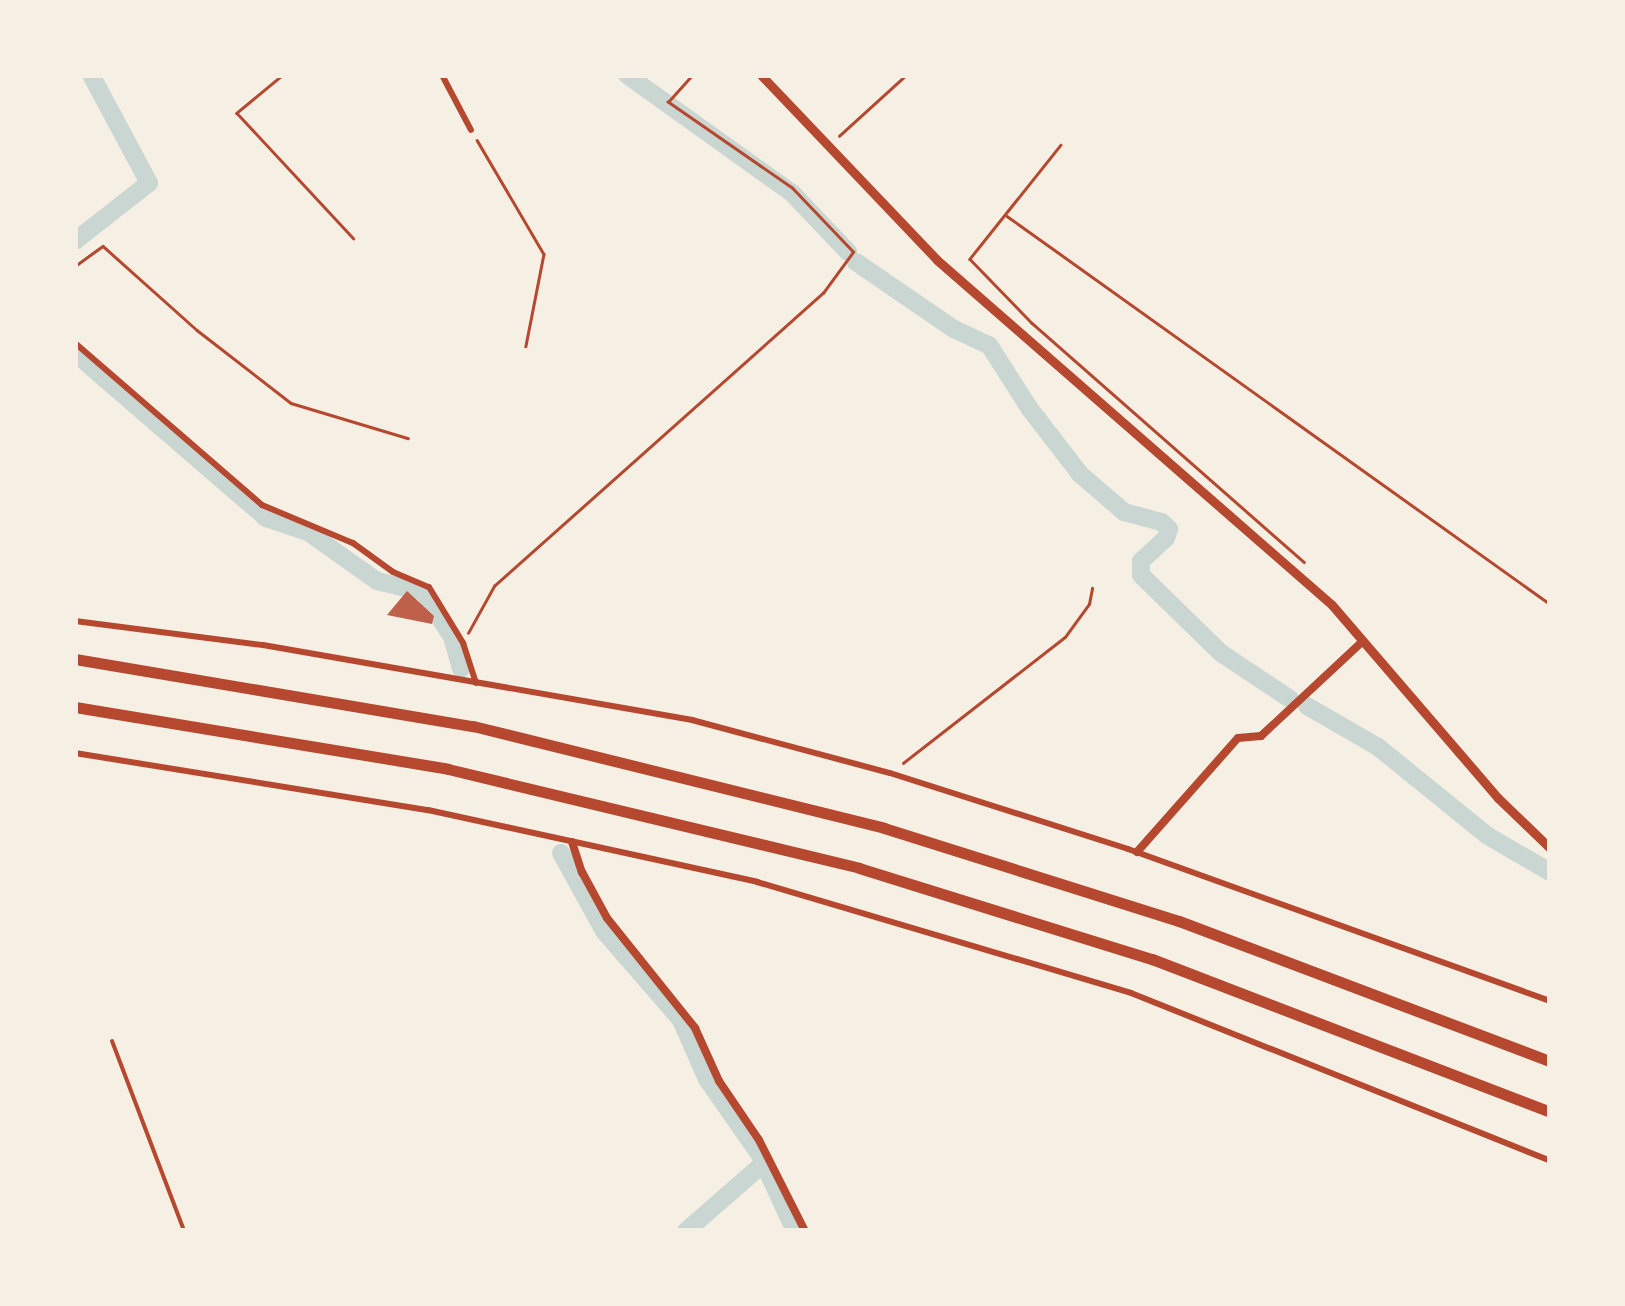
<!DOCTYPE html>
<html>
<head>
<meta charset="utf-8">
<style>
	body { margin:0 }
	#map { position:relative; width:1625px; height:1306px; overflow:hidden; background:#f6efe4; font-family:Arial,sans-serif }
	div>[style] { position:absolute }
	.canal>* { height:18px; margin:-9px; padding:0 9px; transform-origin:9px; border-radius:9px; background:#c9d6d2 }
	.building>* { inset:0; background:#bf614a }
	.path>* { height:2.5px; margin:-1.25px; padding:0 1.25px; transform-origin:1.25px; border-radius:1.25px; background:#b5482f }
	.service>* { height:4px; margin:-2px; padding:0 2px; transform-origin:2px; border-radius:2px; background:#b5482f }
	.minor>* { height:6px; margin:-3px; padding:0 3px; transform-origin:3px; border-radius:3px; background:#b5482f }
	.tertiary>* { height:8px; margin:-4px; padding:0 4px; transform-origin:4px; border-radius:4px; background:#b5482f }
	.secondary>* { height:9px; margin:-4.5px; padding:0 4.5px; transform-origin:4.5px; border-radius:4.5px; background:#b5482f }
	.motorway>* { height:11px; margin:-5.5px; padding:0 5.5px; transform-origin:5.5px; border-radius:5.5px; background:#b5482f }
	span { translate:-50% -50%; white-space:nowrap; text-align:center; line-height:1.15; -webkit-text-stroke:8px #f6efe4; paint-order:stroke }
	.frame { position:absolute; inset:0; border:78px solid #f6efe4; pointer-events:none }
</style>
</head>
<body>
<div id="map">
	<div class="canal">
		<div style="left:627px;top:75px;width:204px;rotate:35.6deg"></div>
		<div style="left:793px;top:194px;width:80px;rotate:46.5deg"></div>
		<div style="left:75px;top:241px;width:94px;rotate:-38.1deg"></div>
		<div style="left:149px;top:183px;width:123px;rotate:-118.2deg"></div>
		<div style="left:856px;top:262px;width:119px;rotate:34.4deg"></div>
		<div style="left:954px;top:329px;width:38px;rotate:25deg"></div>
		<div style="left:989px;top:345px;width:76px;rotate:57.4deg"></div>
		<div style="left:1030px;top:409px;width:82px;rotate:52.4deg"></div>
		<div style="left:1080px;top:474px;width:58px;rotate:40.8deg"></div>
		<div style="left:1124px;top:512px;width:39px;rotate:15deg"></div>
		<div style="left:1162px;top:522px;width:10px;rotate:45deg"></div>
		<div style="left:1169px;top:529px;width:9px;rotate:108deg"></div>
		<div style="left:1166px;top:538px;width:34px;rotate:137deg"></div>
		<div style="left:1141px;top:561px;width:14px;rotate:90deg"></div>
		<div style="left:1141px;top:575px;width:112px;rotate:44.3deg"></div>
		<div style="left:1221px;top:653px;width:83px;rotate:33.7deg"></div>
		<div style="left:75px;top:353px;width:252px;rotate:40.8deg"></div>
		<div style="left:266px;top:518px;width:44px;rotate:18.4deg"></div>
		<div style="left:308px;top:532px;width:85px;rotate:35.4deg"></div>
		<div style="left:377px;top:581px;width:47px;rotate:13.4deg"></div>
		<div style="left:423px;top:592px;width:54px;rotate:57.2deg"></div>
		<div style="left:452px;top:637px;width:33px;rotate:74deg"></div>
		<div style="left:1307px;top:706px;width:82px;rotate:30deg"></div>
		<div style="left:1378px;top:747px;width:141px;rotate:39deg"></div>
		<div style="left:1488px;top:836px;width:72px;rotate:30.1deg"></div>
		<div style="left:561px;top:853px;width:89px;rotate:61.1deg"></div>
		<div style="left:604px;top:931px;width:118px;rotate:49.1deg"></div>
		<div style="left:681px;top:1020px;width:64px;rotate:66.2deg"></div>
		<div style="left:707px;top:1079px;width:93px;rotate:55.1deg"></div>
		<div style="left:760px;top:1155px;width:84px;rotate:65.3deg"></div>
		<div style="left:686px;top:1231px;width:103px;rotate:-41.1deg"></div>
	</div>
	<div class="building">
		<div style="clip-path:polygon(407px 591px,434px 616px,432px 624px,387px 615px)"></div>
	</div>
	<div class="path">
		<div style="left:283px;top:75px;width:60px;rotate:140.4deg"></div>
		<div style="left:237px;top:113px;width:171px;rotate:47.1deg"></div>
		<div style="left:839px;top:136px;width:91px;rotate:-42.3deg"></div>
		<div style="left:477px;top:140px;width:132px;rotate:59.6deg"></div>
		<div style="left:544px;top:254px;width:94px;rotate:101.1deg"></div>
		<div style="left:1061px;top:145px;width:146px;rotate:128.6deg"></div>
		<div style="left:970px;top:259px;width:89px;rotate:45.9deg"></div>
		<div style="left:1032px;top:323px;width:362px;rotate:41.3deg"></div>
		<div style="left:1007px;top:216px;width:667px;rotate:35.55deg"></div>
		<div style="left:75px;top:266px;width:34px;rotate:-36deg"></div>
		<div style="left:103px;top:246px;width:126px;rotate:41.8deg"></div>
		<div style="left:197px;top:330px;width:119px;rotate:37.8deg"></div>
		<div style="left:291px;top:403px;width:122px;rotate:16.7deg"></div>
		<div style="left:468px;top:633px;width:54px;rotate:-61deg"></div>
		<div style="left:494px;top:586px;width:441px;rotate:-41.7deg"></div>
		<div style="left:823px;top:293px;width:51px;rotate:-53.8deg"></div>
		<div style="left:853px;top:252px;width:88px;rotate:-133.6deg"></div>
		<div style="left:792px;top:188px;width:151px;rotate:-145.3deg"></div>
		<div style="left:668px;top:102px;width:36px;rotate:-48deg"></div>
		<div style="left:903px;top:763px;width:205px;rotate:-37.9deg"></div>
		<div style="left:1065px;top:637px;width:41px;rotate:-54deg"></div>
		<div style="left:1089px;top:604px;width:16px;rotate:-79deg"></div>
	</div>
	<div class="service">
		<div style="left:112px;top:1041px;width:203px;rotate:69.2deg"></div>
	</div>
	<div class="minor">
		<div style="left:442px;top:75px;width:62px;rotate:62.2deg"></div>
		<div style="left:75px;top:343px;width:247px;rotate:40.9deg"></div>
		<div style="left:262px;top:505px;width:99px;rotate:22.7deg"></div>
		<div style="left:353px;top:543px;width:49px;rotate:35.9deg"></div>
		<div style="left:393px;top:572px;width:39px;rotate:23deg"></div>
		<div style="left:429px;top:587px;width:66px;rotate:58.7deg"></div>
		<div style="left:463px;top:643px;width:42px;rotate:72deg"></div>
		<div style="left:75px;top:621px;width:190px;rotate:7.3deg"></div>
		<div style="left:263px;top:645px;width:436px;rotate:9.9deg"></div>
		<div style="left:692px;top:720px;width:205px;rotate:15deg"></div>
		<div style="left:890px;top:773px;width:250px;rotate:17.7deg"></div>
		<div style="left:1128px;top:849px;width:449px;rotate:19.8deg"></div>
		<div style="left:75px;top:753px;width:358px;rotate:9.2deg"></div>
		<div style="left:428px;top:810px;width:337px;rotate:12.3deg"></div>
		<div style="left:757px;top:882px;width:390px;rotate:16.5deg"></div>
		<div style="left:1131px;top:993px;width:451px;rotate:21.8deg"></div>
	</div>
	<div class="tertiary">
		<div style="left:572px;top:842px;width:32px;rotate:72deg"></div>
		<div style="left:582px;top:872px;width:52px;rotate:61.5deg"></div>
		<div style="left:607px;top:918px;width:141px;rotate:51.3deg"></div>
		<div style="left:695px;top:1028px;width:58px;rotate:65.6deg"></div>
		<div style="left:719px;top:1081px;width:71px;rotate:55.9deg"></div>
		<div style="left:759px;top:1140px;width:102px;rotate:63.2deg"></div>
		<div style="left:1137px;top:852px;width:152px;rotate:-48.5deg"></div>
		<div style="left:1238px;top:738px;width:23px;rotate:-5deg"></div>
		<div style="left:1261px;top:736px;width:139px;rotate:-43deg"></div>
	</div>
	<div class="secondary">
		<div style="left:761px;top:75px;width:255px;rotate:46.4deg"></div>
		<div style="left:937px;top:260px;width:524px;rotate:41.13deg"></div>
		<div style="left:1332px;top:605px;width:255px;rotate:49.3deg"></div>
		<div style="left:1498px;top:798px;width:72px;rotate:43.9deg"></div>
	</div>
	<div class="motorway">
		<div style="left:75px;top:659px;width:404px;rotate:9.6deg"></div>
		<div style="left:473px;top:726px;width:423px;rotate:13.9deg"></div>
		<div style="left:884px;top:828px;width:309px;rotate:17.5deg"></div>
		<div style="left:1179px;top:921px;width:397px;rotate:20.7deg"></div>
		<div style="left:75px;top:707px;width:378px;rotate:9.4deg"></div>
		<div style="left:448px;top:769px;width:423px;rotate:13.5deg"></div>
		<div style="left:859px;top:868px;width:307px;rotate:17.3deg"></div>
		<div style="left:1152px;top:959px;width:426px;rotate:21deg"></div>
	</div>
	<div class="frame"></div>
</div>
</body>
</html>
